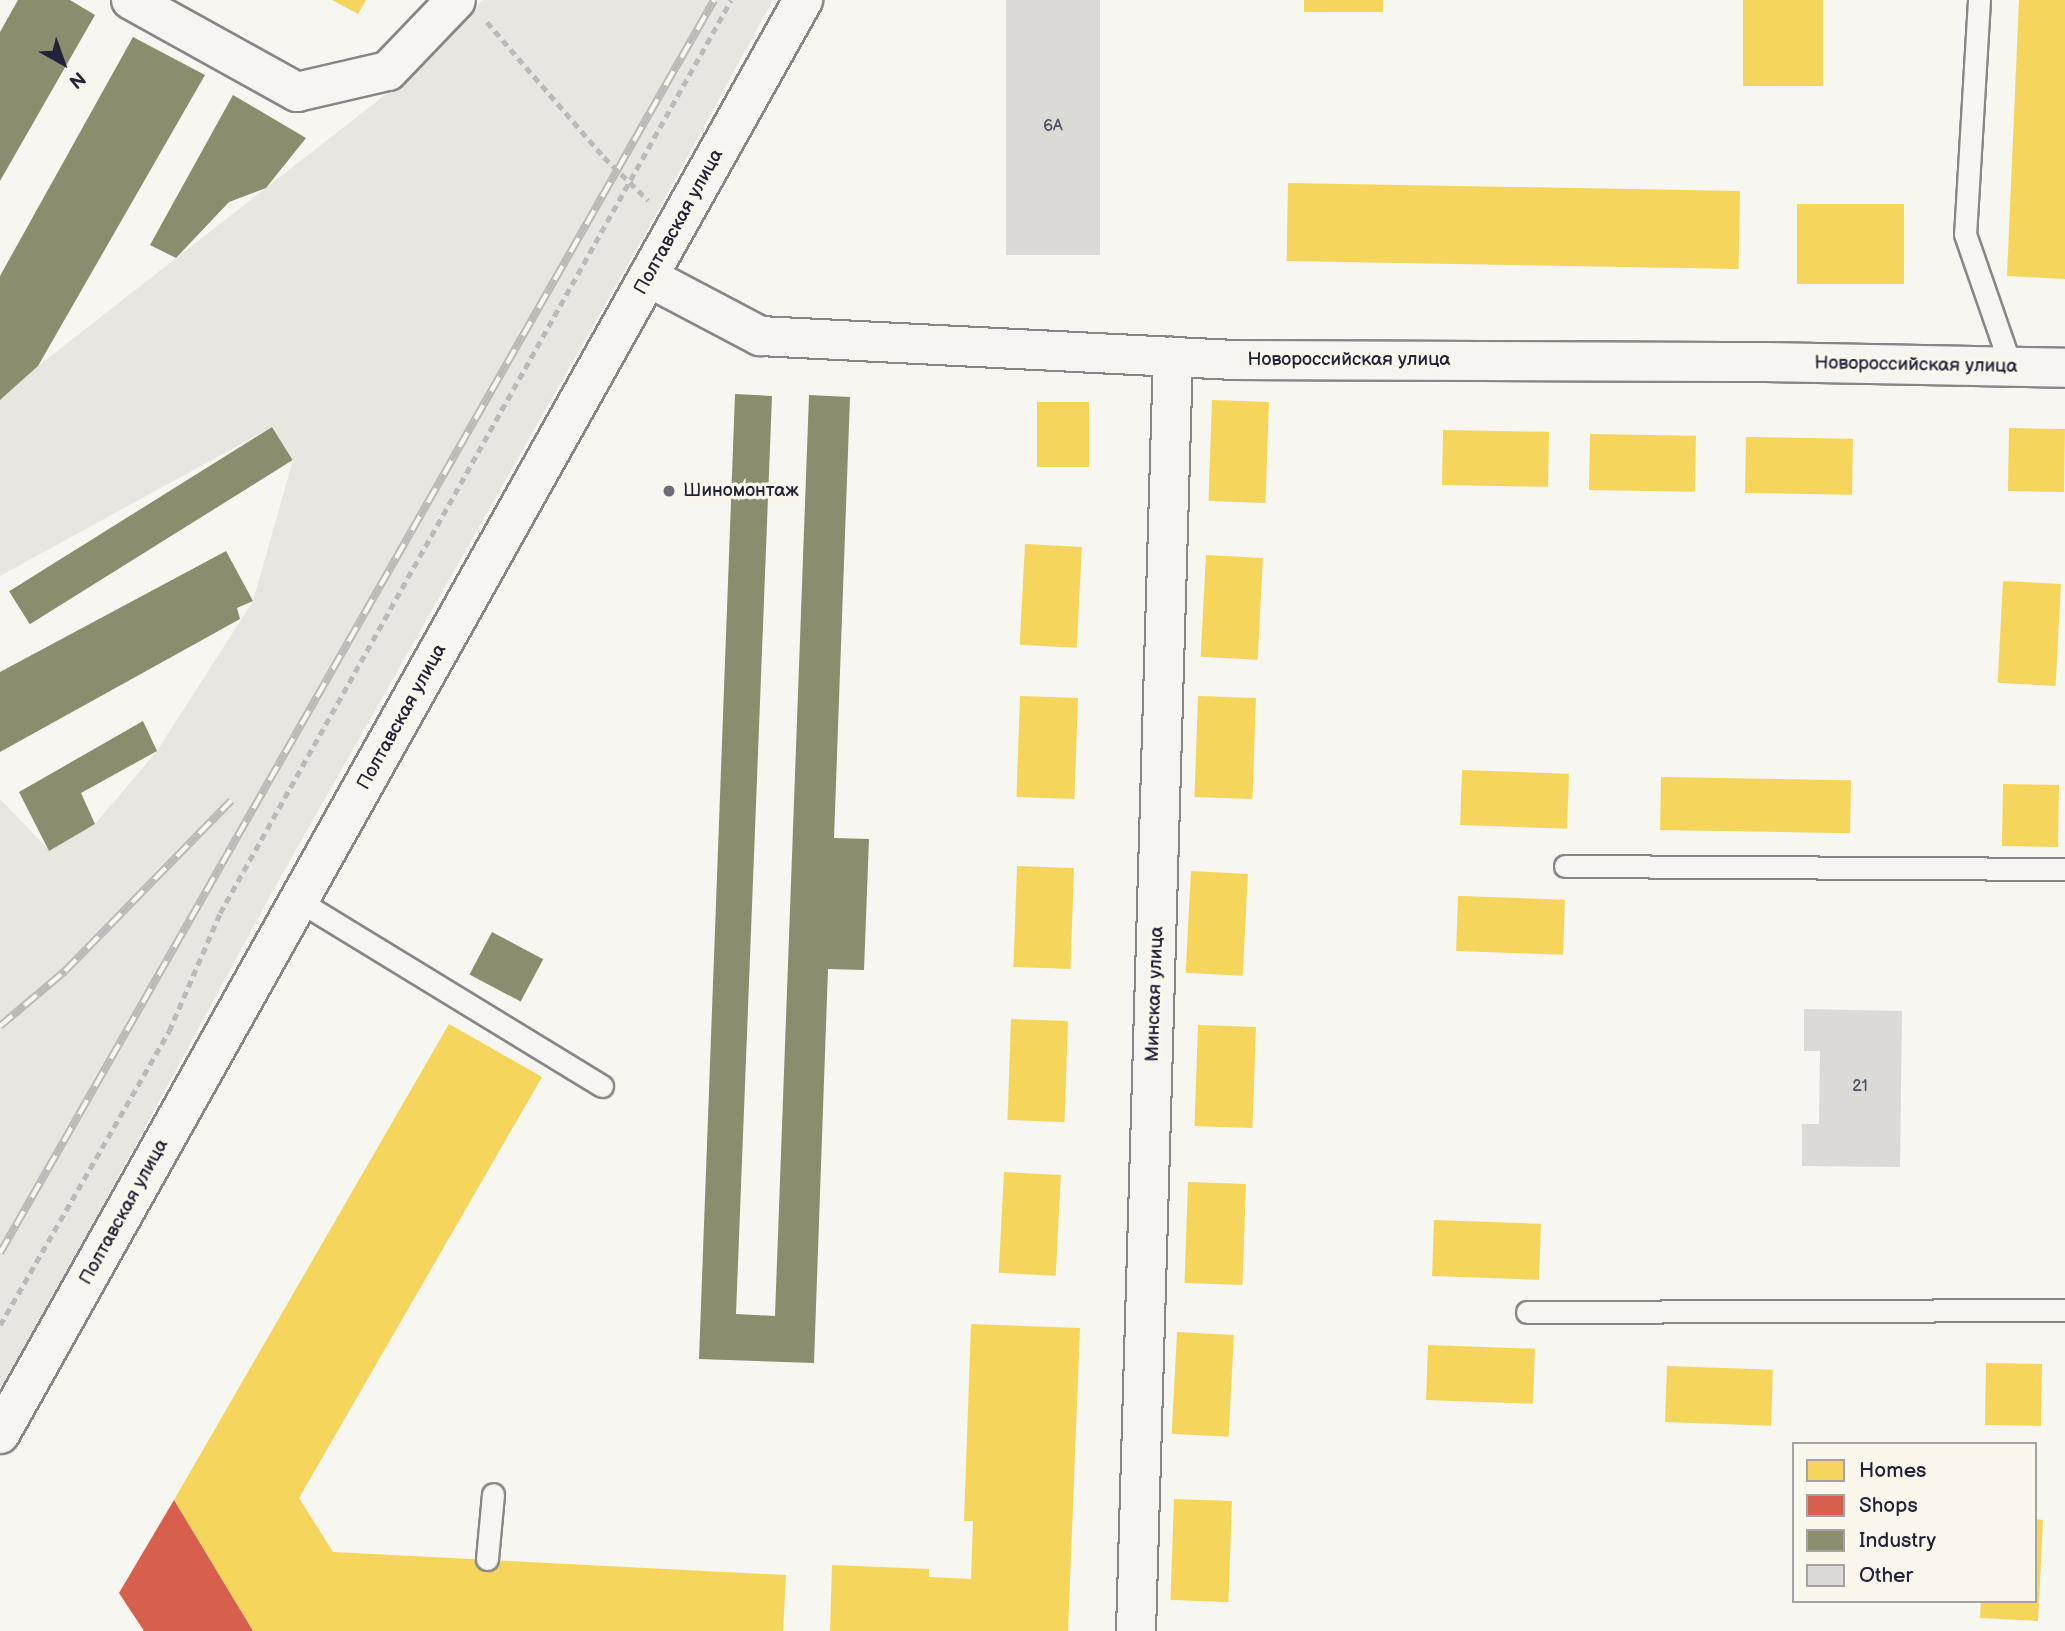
<!DOCTYPE html>
<html>
<head>
<meta charset="utf-8">
<style>
	body { margin:0 }
	#map { position:relative; width:2065px; height:1631px; overflow:hidden; background:#f8f6f0; font-family:"Balsamiq Sans",sans-serif }
	div>[style] { position:absolute }
	.green>* { inset:0; background:#e8e6e0 }
	.homes>* { inset:0; background:#f6d55c; transform-origin:0 0 }
	.shops>* { inset:0; background:#d6604d }
	.industry>* { inset:0; background:#8c8c6e; transform-origin:0 0 }
	.building>* { inset:0; background:#dbdad7; transform-origin:0 0 }
	.path>* { height:4.5px; margin-top:-2.25px; transform-origin:0; background:repeating-linear-gradient(90deg,#bcbab9 0 7px,transparent 0 12px) }
	.roads { filter:drop-shadow(2px 0 #878688) drop-shadow(-2px 0 #878688) drop-shadow(0 2px #878688) drop-shadow(0 -2px #878688) }
	.service>* { height:21px; margin:-10.5px; padding:0 10.5px; transform-origin:10.5px; border-radius:10.5px; background:#f6f5f1 }
	.minor>* { height:38px; margin:-19px; padding:0 19px; transform-origin:19px; border-radius:19px; background:#f6f5f1 }
	.tertiary>* { height:38px; margin:-19px; padding:0 19px; transform-origin:19px; border-radius:19px; background:#f6f5f1 }
	.rail>* { height:8px; margin-top:-4px; transform-origin:0; background:repeating-linear-gradient(90deg,#fbf7ec 0 16px,#bcbab9 0 32px); box-sizing:border-box; border-block:2px solid #bcbab9 }
	.dots>* { width:19px; height:19px; translate:-50% -50%; box-sizing:border-box; border:4px solid #fbf7ec; border-radius:50% }
	span { translate:-50% -50%; white-space:nowrap; text-align:center; line-height:1.15; -webkit-text-stroke:7px #fbf7ec; paint-order:stroke }
	.number-label { font-size:16px; color:#505062 }
	.number-label span { -webkit-text-stroke-width:0 }
	.street-label { font-size:19px; color:#22223b }
	.poi-label { font-size:19px; color:#22223b }
	.left { translate:0 -50%; text-align:left }
	.legend { position:absolute; left:1792px; top:1442px; width:245px; height:161px; box-sizing:border-box; background:#fbf7ec; border:2px solid #a4a2a5; margin:0; padding:9px 12px; list-style:none; font-size:21px; color:#22223b }
	.legend li { display:flex; align-items:center; gap:14px; height:35px }
	.legend b { width:35px; border:2px solid #a4a2a5 }
	.north { position:absolute; left:28px; top:28px; width:70px; height:70px; -webkit-text-stroke:5px #fbf7ec; paint-order:stroke; rotate:140deg; font-size:19px; font-weight:700; line-height:28px; text-align:center; color:#22223b }
	.north::after { content:''; display:block; margin:auto; width:24px; height:32px; background:#22223b; clip-path:polygon(50% 0,100% 100%,50% 72%,0 100%) }
</style>
</head>
<body>
<div id="map">
	<div class="green">
		<div style="clip-path:polygon(483px 0,773px 0,653px 220px,270px 896px,0 1396px,0 799px,49px 850px,95px 824px,157px 751px,253px 601px,293px 460px,272px 427px,0 576px,0 400px,38px 366px,390px 91px)"></div>
	</div>
	<div class="homes">
		<div style="clip-path:polygon(332px 0,366px 0,358px 14px)"></div>
		<div style="left:1304px;top:0;width:79px;height:12px"></div>
		<div style="left:1743px;top:0;width:80px;height:86px"></div>
		<div style="clip-path:polygon(2019px 0,2065px 0,2065px 279px,2007px 276px)"></div>
		<div style="left:1288px;top:183px;width:452px;height:78px;rotate:1deg"></div>
		<div style="left:1797px;top:204px;width:107px;height:80px"></div>
		<div style="left:1212px;top:400px;width:57px;height:101px;rotate:2deg"></div>
		<div style="left:1037px;top:402px;width:52px;height:65px"></div>
		<div style="left:2009px;top:428px;width:56px;height:63px;rotate:1deg"></div>
		<div style="left:1443px;top:430px;width:106px;height:55px;rotate:1deg"></div>
		<div style="left:1590px;top:434px;width:106px;height:56px;rotate:1deg"></div>
		<div style="left:1746px;top:437px;width:107px;height:56px;rotate:1deg"></div>
		<div style="left:1025px;top:544px;width:57px;height:101px;rotate:3deg"></div>
		<div style="left:1206px;top:555px;width:57px;height:102px;rotate:3deg"></div>
		<div style="left:2003px;top:581px;width:58px;height:102px;rotate:3deg"></div>
		<div style="left:1020px;top:696px;width:58px;height:101px;rotate:2deg"></div>
		<div style="left:1198px;top:696px;width:58px;height:101px;rotate:2deg"></div>
		<div style="left:1462px;top:770px;width:107px;height:55px;rotate:2deg"></div>
		<div style="left:1661px;top:777px;width:190px;height:53px;rotate:1deg"></div>
		<div style="left:2003px;top:784px;width:56px;height:62px;rotate:1deg"></div>
		<div style="left:1017px;top:866px;width:57px;height:101px;rotate:2deg"></div>
		<div style="left:1191px;top:871px;width:57px;height:102px;rotate:3deg"></div>
		<div style="left:1458px;top:896px;width:107px;height:55px;rotate:2deg"></div>
		<div style="left:1011px;top:1019px;width:57px;height:101px;rotate:2deg"></div>
		<div style="clip-path:polygon(449px 1024px,542px 1077px,299px 1498px,333px 1552px,786px 1575px,783px 1631px,253px 1631px,174px 1500px)"></div>
		<div style="left:1198px;top:1025px;width:58px;height:101px;rotate:2deg"></div>
		<div style="left:1004px;top:1172px;width:57px;height:101px;rotate:3deg"></div>
		<div style="left:1188px;top:1182px;width:58px;height:101px;rotate:2deg"></div>
		<div style="left:1434px;top:1220px;width:107px;height:56px;rotate:2deg"></div>
		<div style="clip-path:polygon(971px 1324px,1080px 1328px,1068px 1631px,830px 1631px,832px 1565px,929px 1569px,929px 1577px,971px 1579px,973px 1521px,964px 1521px)"></div>
		<div style="left:1177px;top:1332px;width:57px;height:102px;rotate:3deg"></div>
		<div style="left:1428px;top:1345px;width:107px;height:55px;rotate:2deg"></div>
		<div style="left:1986px;top:1363px;width:56px;height:62px;rotate:1deg"></div>
		<div style="left:1667px;top:1366px;width:106px;height:56px;rotate:2deg"></div>
		<div style="left:1174px;top:1499px;width:58px;height:101px;rotate:2deg"></div>
		<div style="clip-path:polygon(2035px 1519px,2043px 1520px,2038px 1621px,1980px 1618px,1981px 1601px,2035px 1601px)"></div>
	</div>
	<div class="shops">
		<div style="clip-path:polygon(174px 1500px,253px 1631px,144px 1631px,119px 1593px)"></div>
	</div>
	<div class="industry">
		<div style="clip-path:polygon(18px 0,70px 0,95px 15px,0 181px,0 32px)"></div>
		<div style="clip-path:polygon(133px 37px,205px 75px,38px 366px,0 400px,0 276px)"></div>
		<div style="clip-path:polygon(233px 95px,306px 138px,266px 188px,229px 202px,176px 258px,150px 245px)"></div>
		<div style="clip-path:polygon(735px 394px,772px 396px,736px 1314px,775px 1316px,809px 395px,850px 397px,834px 838px,869px 839px,864px 970px,828px 969px,814px 1363px,699px 1359px)"></div>
		<div style="left:272px;top:427px;width:39px;height:310px;rotate:58deg"></div>
		<div style="clip-path:polygon(226px 551px,253px 601px,237px 608px,240px 619px,0 752px,0 672px)"></div>
		<div style="clip-path:polygon(143px 721px,157px 751px,81px 793px,95px 824px,49px 851px,19px 792px)"></div>
		<div style="left:492px;top:932px;width:58px;height:48px;rotate:28deg"></div>
	</div>
	<div class="building">
		<div style="left:1006px;top:0;width:94px;height:255px"></div>
		<div style="clip-path:polygon(1804px 1009px,1902px 1011px,1900px 1167px,1802px 1166px,1802px 1124px,1819px 1124px,1820px 1051px,1804px 1051px)"></div>
	</div>
	<div class="path">
		<div style="left:487px;top:22px;width:179px;rotate:49.1deg"></div>
		<div style="left:604px;top:157px;width:62px;rotate:44.3deg"></div>
		<div style="left:0;top:1325px;width:339px;rotate:-60.1deg"></div>
		<div style="left:169px;top:1031px;width:129px;rotate:-66.6deg"></div>
		<div style="left:220px;top:913px;width:1046px;rotate:-60.76deg"></div>
	</div>
	<div class="roads">
		<div class="service">
			<div style="left:1979px;top:0;width:234px;rotate:93.4deg"></div>
			<div style="left:1965px;top:234px;width:141px;rotate:70.9deg"></div>
			<div style="left:1565px;top:866px;width:500px;rotate:0.34deg"></div>
			<div style="left:299px;top:901px;width:355px;rotate:31.4deg"></div>
			<div style="left:1527px;top:1312px;width:538px;rotate:-0.21deg"></div>
			<div style="left:487px;top:1559px;width:65px;rotate:-84.7deg"></div>
		</div>
		<div class="minor">
			<div style="left:131px;top:0;width:190px;rotate:29deg"></div>
			<div style="left:297px;top:92px;width:93px;rotate:-13deg"></div>
			<div style="left:388px;top:71px;width:98px;rotate:-46.2deg"></div>
			<div style="left:648px;top:277px;width:127px;rotate:27.8deg"></div>
			<div style="left:760px;top:336px;width:475px;rotate:2.9deg"></div>
			<div style="left:1234px;top:360px;width:532px;rotate:0.22deg"></div>
			<div style="left:1766px;top:362px;width:299px;rotate:1.1deg"></div>
			<div style="left:1136px;top:1631px;width:1275px;rotate:-88.34deg"></div>
		</div>
		<div class="tertiary">
			<div style="left:0;top:1434px;width:1644px;rotate:-60.75deg"></div>
		</div>
	</div>
	<div class="rail">
		<div style="left:0;top:1026px;width:85px;rotate:-40.2deg"></div>
		<div style="left:65px;top:971px;width:238px;rotate:-45.7deg"></div>
		<div style="left:0;top:1253px;width:1442px;rotate:-60.32deg"></div>
	</div>
	<div class="dots">
		<div style="left:669px;top:491px;background:#6d6c7a"></div>
	</div>
	<div class="number-label">
		<span style="left:1053px;top:127px">6А</span>
		<span style="left:1860px;top:1087px">21</span>
	</div>
	<div class="street-label">
		<span style="left:679px;top:222px;rotate:-61deg">Полтавская улица</span>
		<span style="left:1349px;top:360px">Новороссийская улица</span>
		<span style="left:1916px;top:365px;rotate:1deg">Новороссийская улица</span>
		<span style="left:402px;top:717px;rotate:-61deg">Полтавская улица</span>
		<span style="left:1155px;top:994px;rotate:-88deg">Минская улица</span>
		<span style="left:124px;top:1212px;rotate:-61deg">Полтавская улица</span>
	</div>
	<div class="poi-label">
		<span class="left" style="left:683px;top:491px">Шиномонтаж</span>
	</div>
	<ul class="legend">
	<li><b style="height:19px;background:#f6d55c"></b>Homes</li>
	<li><b style="height:19px;background:#d6604d"></b>Shops</li>
	<li><b style="height:19px;background:#8c8c6e"></b>Industry</li>
	<li><b style="height:19px;background:#dbdad7"></b>Other</li>
	</ul>
	<div class="north">N</div>
</div>
</body>
</html>
